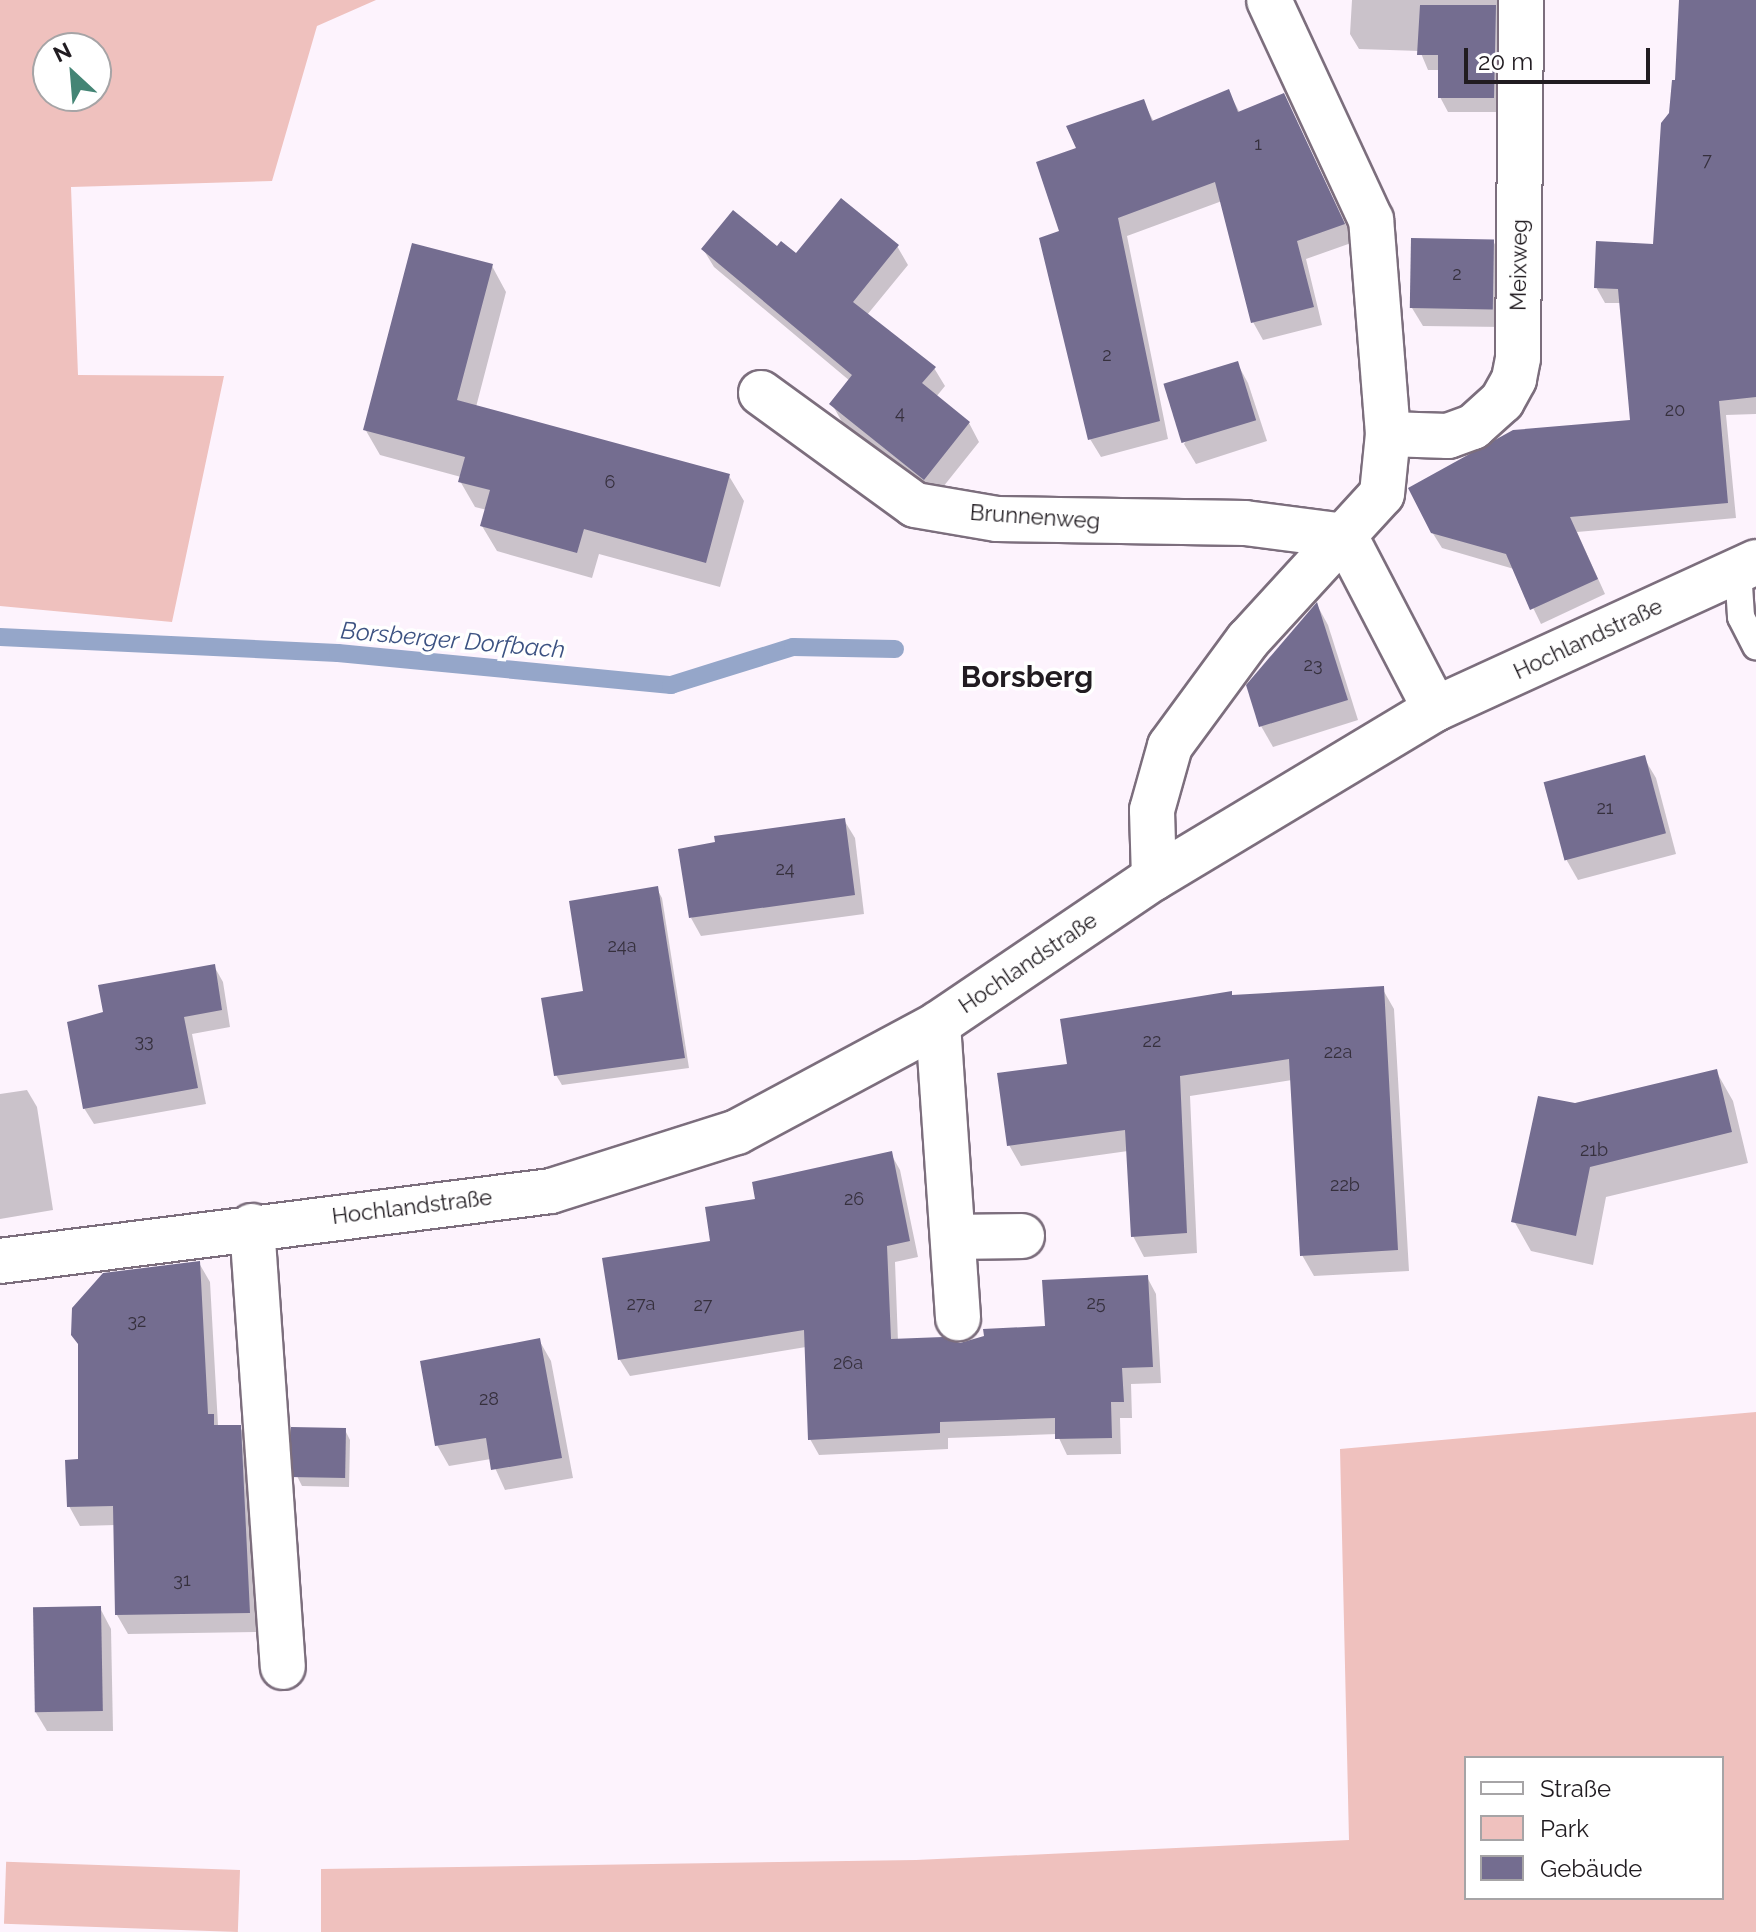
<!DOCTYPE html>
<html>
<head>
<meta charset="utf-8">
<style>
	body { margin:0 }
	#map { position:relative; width:1756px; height:1932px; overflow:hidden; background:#fdf3fd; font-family:Raleway,sans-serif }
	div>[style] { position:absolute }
	.green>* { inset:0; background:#efc1be; transform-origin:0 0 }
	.shadow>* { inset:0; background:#0003 }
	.stream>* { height:18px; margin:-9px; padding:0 9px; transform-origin:9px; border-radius:9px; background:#95a6c9 }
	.building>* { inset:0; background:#746d90; transform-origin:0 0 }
	.roads { filter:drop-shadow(2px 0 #7c6e7d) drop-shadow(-2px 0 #7c6e7d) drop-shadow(0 2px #7c6e7d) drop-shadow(0 -2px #7c6e7d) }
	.service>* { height:26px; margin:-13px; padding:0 13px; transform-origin:13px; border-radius:13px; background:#fff }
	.minor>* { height:44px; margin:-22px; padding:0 22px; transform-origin:22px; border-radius:22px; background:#fff }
	.tertiary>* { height:44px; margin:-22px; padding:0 22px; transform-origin:22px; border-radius:22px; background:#fff }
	span { translate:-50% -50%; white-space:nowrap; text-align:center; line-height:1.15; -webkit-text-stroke:7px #fff; paint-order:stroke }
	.number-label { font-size:18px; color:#36303d }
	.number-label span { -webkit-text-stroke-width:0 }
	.street-label { font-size:22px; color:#211c21 }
	.water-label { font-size:24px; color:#3c5282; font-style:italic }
	.district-label { font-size:30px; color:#211c21; font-weight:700 }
	.legend { position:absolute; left:1464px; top:1756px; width:260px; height:144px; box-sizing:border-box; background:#fff; border:2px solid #a6a4a6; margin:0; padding:10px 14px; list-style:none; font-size:24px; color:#211c21 }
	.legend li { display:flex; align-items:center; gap:16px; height:40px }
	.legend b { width:40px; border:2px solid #a6a4a6 }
	.north { position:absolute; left:32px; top:32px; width:80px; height:80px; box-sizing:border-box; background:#fff; border:2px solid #a6a4a6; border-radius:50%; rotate:334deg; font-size:22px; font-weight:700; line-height:32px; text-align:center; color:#211c21 }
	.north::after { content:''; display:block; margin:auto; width:28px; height:36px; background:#448575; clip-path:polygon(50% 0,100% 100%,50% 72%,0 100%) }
	.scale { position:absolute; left:1464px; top:48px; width:186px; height:36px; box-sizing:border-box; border:4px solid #211c21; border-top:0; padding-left:10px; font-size:24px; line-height:28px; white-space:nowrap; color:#211c21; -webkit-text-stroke:6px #fff; paint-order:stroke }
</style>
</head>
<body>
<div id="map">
	<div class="green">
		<div style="clip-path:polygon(evenodd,0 0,376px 0,317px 26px,272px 181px,71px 187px,78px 375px,224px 376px,172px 622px,0 606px,0 0,48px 48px,96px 48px,96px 96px,48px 96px,48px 48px)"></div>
		<div style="clip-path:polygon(evenodd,1756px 1412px,1756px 1932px,321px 1932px,321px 1869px,916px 1860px,1349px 1840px,1340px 1449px,1756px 1412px,1722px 1758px,1722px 1898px,1466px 1898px,1466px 1758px,1722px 1758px)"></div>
		<div style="left:240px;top:1870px;width:62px;height:234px;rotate:92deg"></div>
	</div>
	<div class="shadow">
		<div style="clip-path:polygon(1352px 0,1504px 0,1502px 112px,1448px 112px,1440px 97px,1440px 70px,1428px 70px,1420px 51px,1359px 49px,1350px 34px)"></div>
		<div style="clip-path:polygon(1681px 0,1756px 0,1756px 414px,1726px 415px,1736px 518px,1577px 532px,1605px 594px,1541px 624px,1514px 569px,1442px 548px,1432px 532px,1632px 422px,1622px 303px,1605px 303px,1596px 287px,1655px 246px,1677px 82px)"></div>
		<div style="clip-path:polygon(1228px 91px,1240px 113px,1284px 95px,1354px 242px,1306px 259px,1322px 325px,1263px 340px,1253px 322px,1222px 201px,1127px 236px,1168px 439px,1101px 457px,1090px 439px,1062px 232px,1079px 150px,1143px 101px,1154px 122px)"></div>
		<div style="clip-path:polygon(1493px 241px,1504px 260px,1503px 327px,1423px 326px,1412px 308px)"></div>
		<div style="clip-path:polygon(897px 246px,908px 265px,867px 315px,934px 368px,945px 386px,936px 397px,969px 423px,979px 442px,935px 497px,842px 422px,832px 404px,850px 381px,714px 267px,703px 249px,777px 248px,796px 256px)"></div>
		<div style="clip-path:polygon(492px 266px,506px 292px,476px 407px,729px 476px,744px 501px,720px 587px,599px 554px,592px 578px,497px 551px,482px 526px,487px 510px,475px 507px,460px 481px,461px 477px,380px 455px,365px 429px)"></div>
		<div style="clip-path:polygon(1237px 363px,1248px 383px,1267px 441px,1196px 464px,1184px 444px)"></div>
		<div style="clip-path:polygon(1317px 605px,1328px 625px,1358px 720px,1273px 747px,1261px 726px)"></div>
		<div style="clip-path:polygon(1644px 758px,1656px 778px,1676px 854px,1578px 880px,1566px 859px)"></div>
		<div style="clip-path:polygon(844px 820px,855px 838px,864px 914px,701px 936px,691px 918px)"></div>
		<div style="clip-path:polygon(657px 889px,662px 898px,689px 1068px,562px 1085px,556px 1075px,585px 993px)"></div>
		<div style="clip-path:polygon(214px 966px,223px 982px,230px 1027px,192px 1034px,206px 1104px,94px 1124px,84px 1108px,105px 1014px)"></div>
		<div style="clip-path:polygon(1382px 988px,1394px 1009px,1409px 1271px,1314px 1276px,1302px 1255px,1292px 1080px,1190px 1096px,1197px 1253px,1144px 1257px,1133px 1236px,1128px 1151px,1021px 1166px,1009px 1145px,1069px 1065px,1232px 997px)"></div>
		<div style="clip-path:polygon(1716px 1071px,1733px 1101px,1748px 1163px,1606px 1197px,1593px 1265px,1531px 1251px,1514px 1221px,1575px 1105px)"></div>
		<div style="clip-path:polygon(27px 1090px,37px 1107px,53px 1210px,0 1219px,0 1094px)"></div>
		<div style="clip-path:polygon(891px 1154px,900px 1170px,918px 1257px,895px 1262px,898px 1341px,960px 1345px,1047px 1328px,1147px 1277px,1156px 1294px,1161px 1383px,1131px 1384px,1132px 1418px,1120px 1418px,1121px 1454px,1067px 1455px,1057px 1434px,948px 1438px,948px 1449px,819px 1455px,810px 1439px,806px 1347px,630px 1376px,620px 1360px,604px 1260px,712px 1243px,758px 1200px)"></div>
		<div style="clip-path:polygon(199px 1263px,210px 1282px,218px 1425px,240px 1427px,251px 1447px,260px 1632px,128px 1634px,117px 1615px,116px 1525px,80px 1526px,69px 1506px,80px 1461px)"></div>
		<div style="clip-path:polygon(539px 1340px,551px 1361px,573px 1478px,505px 1490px,491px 1459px,449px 1466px,437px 1445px)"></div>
		<div style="clip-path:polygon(345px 1430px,350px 1440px,349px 1487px,302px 1486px,297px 1476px)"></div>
		<div style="clip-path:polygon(100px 1608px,111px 1629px,113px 1731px,47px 1731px,35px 1711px)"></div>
	</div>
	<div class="stream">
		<div style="left:0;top:637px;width:338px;rotate:2.7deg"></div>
		<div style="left:338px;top:653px;width:335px;rotate:5.5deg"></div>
		<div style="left:671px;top:685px;width:128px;rotate:-17.3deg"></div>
		<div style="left:793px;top:647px;width:102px;rotate:1.1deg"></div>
	</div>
	<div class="building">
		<div style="clip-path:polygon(1679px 0,1756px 0,1756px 397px,1719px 401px,1728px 503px,1570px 517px,1598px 579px,1530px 610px,1506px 554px,1431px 533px,1408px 488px,1513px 430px,1630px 420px,1618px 289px,1594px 288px,1596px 241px,1653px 244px,1661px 123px,1669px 113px,1672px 80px,1675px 80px)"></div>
		<div style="clip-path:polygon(1420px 5px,1496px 5px,1494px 98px,1438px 98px,1438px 55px,1417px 55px)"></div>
		<div style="clip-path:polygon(1229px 89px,1238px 112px,1284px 93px,1345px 224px,1297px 241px,1314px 307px,1251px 323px,1215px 182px,1118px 218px,1160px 421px,1088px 440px,1039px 238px,1059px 231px,1036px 162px,1076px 148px,1066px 126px,1144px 99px,1152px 121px)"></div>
		<div style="clip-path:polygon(841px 198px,899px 245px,853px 302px,936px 367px,922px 383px,970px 422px,924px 480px,829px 404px,852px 375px,701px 249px,733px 210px,777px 246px,781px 241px,796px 253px)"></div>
		<div style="left:1411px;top:238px;width:83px;height:70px;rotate:1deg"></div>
		<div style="clip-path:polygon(412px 243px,493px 264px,457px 400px,730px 474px,706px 563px,584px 529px,577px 553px,480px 526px,490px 490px,458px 482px,465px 457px,363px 430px)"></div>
		<div style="left:1238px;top:361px;width:62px;height:78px;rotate:73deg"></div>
		<div style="clip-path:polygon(1317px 602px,1348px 700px,1259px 727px,1246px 685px)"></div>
		<div style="left:1645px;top:755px;width:81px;height:105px;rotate:75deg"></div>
		<div style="clip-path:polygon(845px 818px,855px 895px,689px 918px,678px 849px,715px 842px,714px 836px)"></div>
		<div style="clip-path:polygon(658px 886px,685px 1058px,554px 1076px,541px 998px,583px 991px,569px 901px)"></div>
		<div style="clip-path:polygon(215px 964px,222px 1010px,184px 1017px,198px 1088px,83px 1109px,67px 1022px,103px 1012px,98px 985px)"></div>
		<div style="clip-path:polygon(1384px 986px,1398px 1250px,1300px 1256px,1289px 1059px,1180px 1076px,1187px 1233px,1131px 1237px,1125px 1130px,1007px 1146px,997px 1073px,1067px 1064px,1060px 1019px,1232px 991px,1232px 995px)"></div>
		<div style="clip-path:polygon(1717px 1069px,1732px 1132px,1590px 1167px,1576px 1236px,1511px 1222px,1538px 1096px,1575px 1103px)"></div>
		<div style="clip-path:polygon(892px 1151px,910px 1241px,887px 1246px,891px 1339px,943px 1337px,960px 1343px,984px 1336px,983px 1329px,1045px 1326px,1042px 1280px,1148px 1275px,1153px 1367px,1122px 1368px,1124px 1402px,1111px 1402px,1112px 1438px,1055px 1439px,1055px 1418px,940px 1422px,940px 1433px,808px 1440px,804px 1330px,618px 1360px,602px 1258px,710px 1241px,705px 1207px,755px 1199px,752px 1182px)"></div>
		<div style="clip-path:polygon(200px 1261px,208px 1414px,214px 1414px,214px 1425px,241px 1425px,250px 1613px,115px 1615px,113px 1506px,67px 1507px,65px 1460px,78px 1459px,78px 1344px,71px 1335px,72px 1308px,103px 1273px)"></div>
		<div style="clip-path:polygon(540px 1338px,562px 1458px,491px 1470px,486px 1438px,435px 1446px,420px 1361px)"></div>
		<div style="left:291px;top:1427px;width:55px;height:50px;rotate:1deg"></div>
		<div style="left:101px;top:1606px;width:105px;height:68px;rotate:89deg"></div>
	</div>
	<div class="roads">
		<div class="service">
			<div style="left:1738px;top:570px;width:47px;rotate:86.3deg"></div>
			<div style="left:1741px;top:617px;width:33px;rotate:63deg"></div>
		</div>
		<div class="minor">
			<div style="left:761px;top:393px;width:190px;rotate:36deg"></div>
			<div style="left:915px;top:505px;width:83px;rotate:9.7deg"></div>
			<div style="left:997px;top:519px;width:248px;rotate:0.9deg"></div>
			<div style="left:1245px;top:523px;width:101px;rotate:7.4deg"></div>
			<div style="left:1388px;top:434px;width:60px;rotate:1.9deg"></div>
			<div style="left:1448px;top:436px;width:27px;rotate:-20deg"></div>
			<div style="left:1473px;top:427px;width:39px;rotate:-42deg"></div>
			<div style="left:1502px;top:401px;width:25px;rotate:-61deg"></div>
			<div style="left:1514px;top:379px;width:21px;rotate:-79deg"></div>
			<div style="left:1518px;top:358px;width:358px;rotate:-89.5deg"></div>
			<div style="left:1345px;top:536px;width:195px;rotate:62.5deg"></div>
			<div style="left:1154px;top:878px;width:68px;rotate:-91.7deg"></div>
			<div style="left:1152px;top:810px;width:66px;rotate:-74.3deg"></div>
			<div style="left:1170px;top:746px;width:132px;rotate:-53.7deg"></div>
			<div style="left:1248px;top:640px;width:198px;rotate:-47.5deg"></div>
			<div style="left:1382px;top:494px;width:60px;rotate:-84.3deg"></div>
			<div style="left:1388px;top:434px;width:215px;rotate:-94.5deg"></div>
			<div style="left:1371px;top:220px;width:242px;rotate:-114.9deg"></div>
			<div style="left:938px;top:1024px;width:295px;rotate:86.1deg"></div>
			<div style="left:252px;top:1226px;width:442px;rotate:86deg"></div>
			<div style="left:954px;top:1237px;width:68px;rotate:-0.8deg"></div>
		</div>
		<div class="tertiary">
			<div style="left:0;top:1261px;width:555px;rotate:-7.24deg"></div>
			<div style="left:551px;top:1191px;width:195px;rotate:-17.6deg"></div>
			<div style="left:737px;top:1132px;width:228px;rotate:-28.2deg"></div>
			<div style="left:938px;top:1024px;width:261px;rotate:-34.1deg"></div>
			<div style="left:1154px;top:878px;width:328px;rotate:-31deg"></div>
			<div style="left:1435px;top:709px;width:353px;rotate:-24.6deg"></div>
		</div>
	</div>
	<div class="number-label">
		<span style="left:1258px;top:144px">1</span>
		<span style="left:1707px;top:160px">7</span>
		<span style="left:1457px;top:274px">2</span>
		<span style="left:1107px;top:355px">2</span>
		<span style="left:1675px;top:410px">20</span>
		<span style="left:900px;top:413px">4</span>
		<span style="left:610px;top:482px">6</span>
		<span style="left:1313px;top:665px">23</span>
		<span style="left:1605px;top:808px">21</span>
		<span style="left:785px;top:869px">24</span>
		<span style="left:622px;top:946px">24a</span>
		<span style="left:144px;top:1041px">33</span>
		<span style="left:1152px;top:1041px">22</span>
		<span style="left:1338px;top:1052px">22a</span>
		<span style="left:1594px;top:1150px">21b</span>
		<span style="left:1345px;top:1185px">22b</span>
		<span style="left:854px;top:1199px">26</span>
		<span style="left:1096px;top:1303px">25</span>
		<span style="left:641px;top:1304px">27a</span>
		<span style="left:703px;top:1305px">27</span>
		<span style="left:137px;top:1321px">32</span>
		<span style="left:848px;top:1363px">26a</span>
		<span style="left:489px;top:1399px">28</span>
		<span style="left:182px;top:1580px">31</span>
	</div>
	<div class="street-label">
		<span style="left:1519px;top:265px;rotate:-89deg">Meixweg</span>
		<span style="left:1035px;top:517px;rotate:4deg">Brunnenweg</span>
		<span style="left:1588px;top:639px;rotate:-25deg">Hochlandstraße</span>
		<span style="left:1028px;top:963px;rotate:-34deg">Hochlandstraße</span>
		<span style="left:412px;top:1207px;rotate:-7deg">Hochlandstraße</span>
	</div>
	<div class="water-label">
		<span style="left:453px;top:640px;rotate:5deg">Borsberger Dorfbach</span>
	</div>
	<div class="district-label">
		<span style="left:1027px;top:677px">Borsberg</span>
	</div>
	<ul class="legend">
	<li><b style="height:10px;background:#fff"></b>Straße</li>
	<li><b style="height:22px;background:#efc1be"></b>Park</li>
	<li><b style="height:22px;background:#746d90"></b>Gebäude</li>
	</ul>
	<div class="north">N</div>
	<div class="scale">20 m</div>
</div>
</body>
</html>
